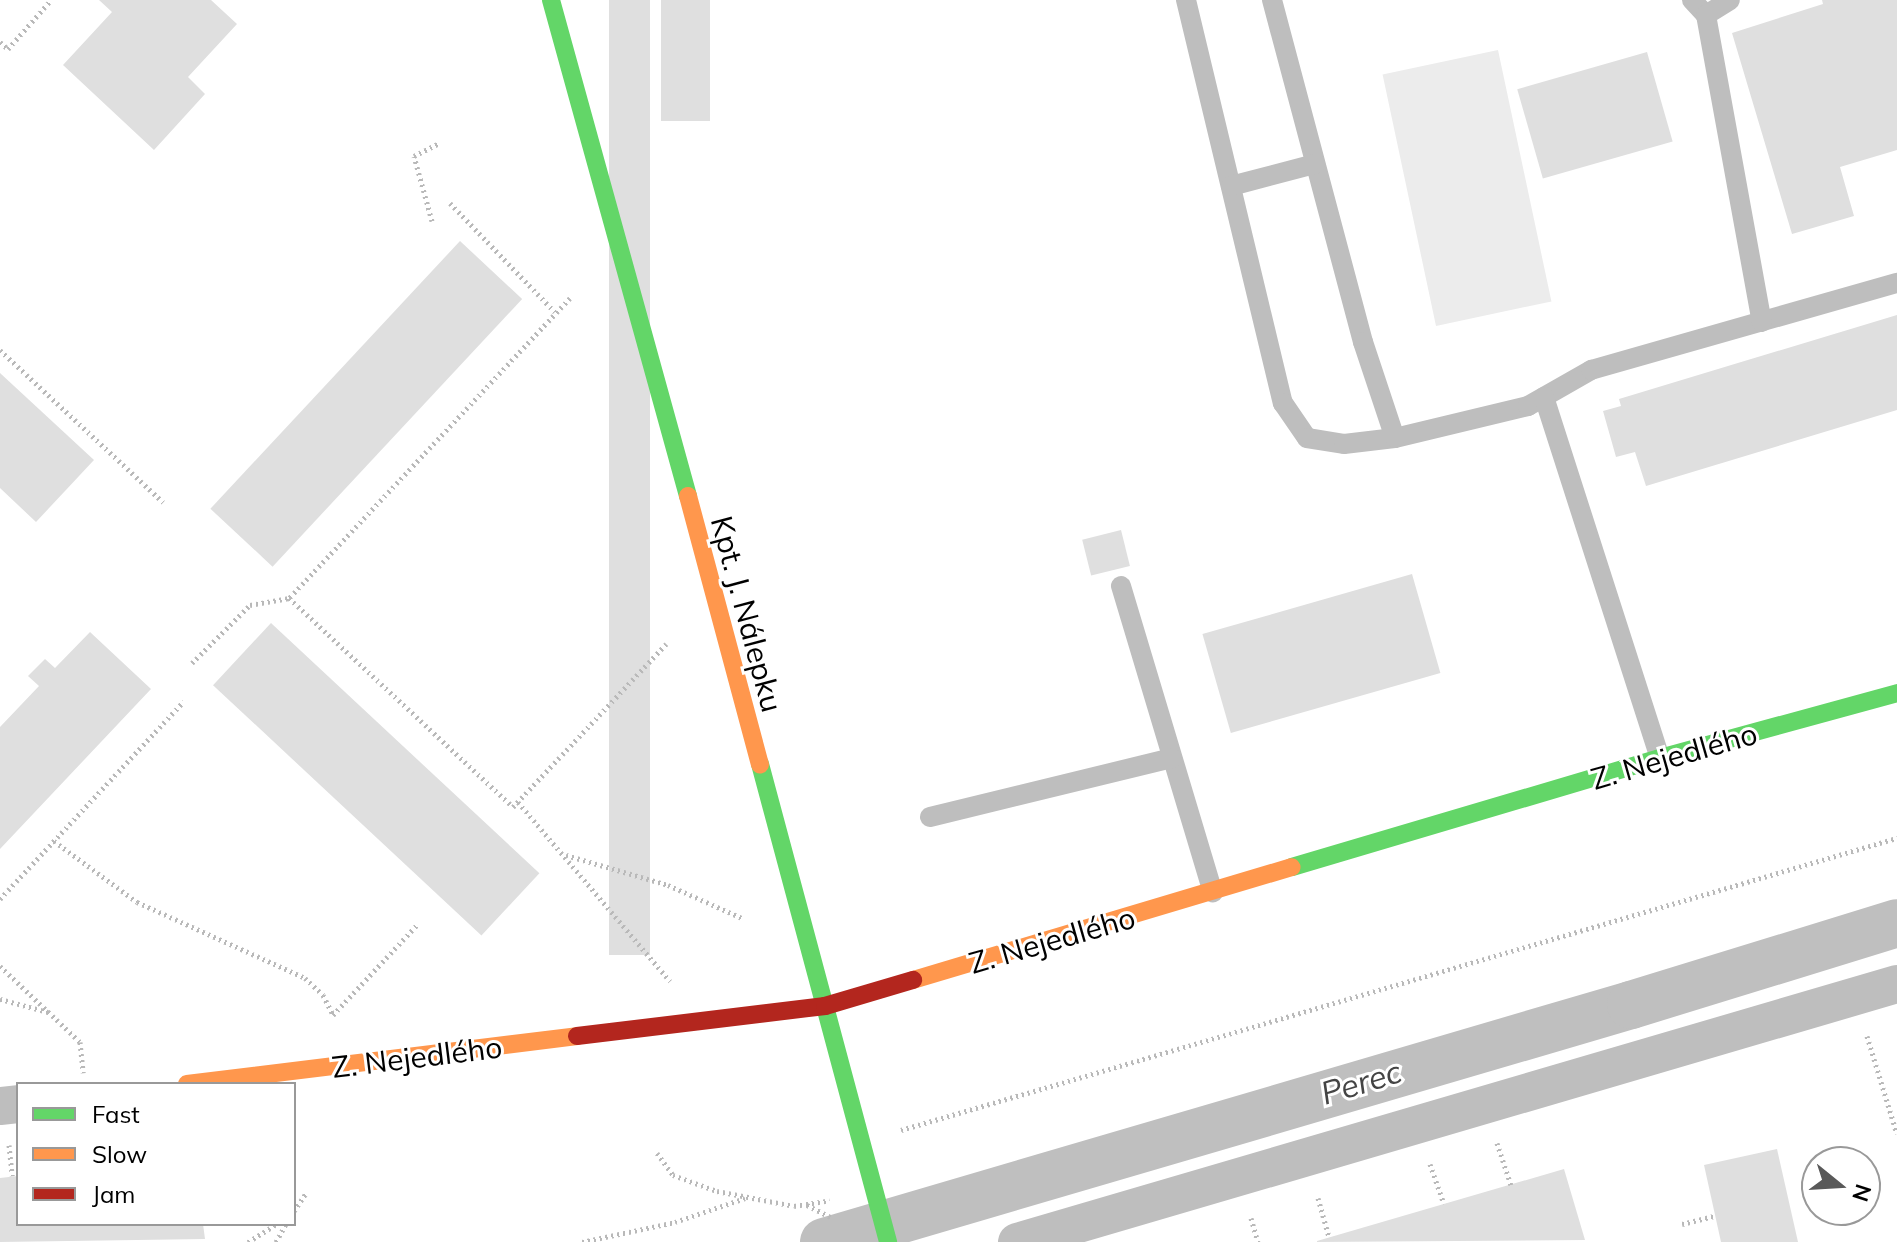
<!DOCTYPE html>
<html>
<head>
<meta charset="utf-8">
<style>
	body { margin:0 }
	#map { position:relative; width:1897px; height:1242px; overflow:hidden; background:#fff; font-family:Mulish,sans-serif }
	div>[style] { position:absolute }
	.green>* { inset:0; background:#ececec; transform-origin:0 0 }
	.canal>* { height:48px; margin:-24px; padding:0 24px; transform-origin:24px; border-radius:24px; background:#bfbfbf }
	.building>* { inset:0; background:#dfdfdf; transform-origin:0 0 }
	.path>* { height:5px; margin-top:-2.5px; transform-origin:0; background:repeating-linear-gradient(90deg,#b9b9b9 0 2px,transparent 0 6px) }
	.lane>* { height:20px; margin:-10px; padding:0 10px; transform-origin:10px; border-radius:10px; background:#bebebe }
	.street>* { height:38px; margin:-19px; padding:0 19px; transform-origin:19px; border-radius:19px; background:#bebebe }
	.fast>* { height:18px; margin:-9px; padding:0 9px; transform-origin:9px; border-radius:9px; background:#63d668 }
	.slow>* { height:18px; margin:-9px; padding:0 9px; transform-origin:9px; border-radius:9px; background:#ff974d }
	.jam>* { height:18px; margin:-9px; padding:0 9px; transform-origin:9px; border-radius:9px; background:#b3261e }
	span { translate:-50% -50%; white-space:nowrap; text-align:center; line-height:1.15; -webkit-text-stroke:6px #fff; paint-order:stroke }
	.street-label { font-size:30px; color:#000 }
	.water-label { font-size:32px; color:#444; font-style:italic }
	.legend { position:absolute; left:16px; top:1082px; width:280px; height:144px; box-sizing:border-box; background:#fff; border:2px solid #999; margin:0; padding:10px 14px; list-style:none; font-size:24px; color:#000 }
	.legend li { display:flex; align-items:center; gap:16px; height:40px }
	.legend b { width:40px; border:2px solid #999 }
	.north { position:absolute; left:1801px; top:1146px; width:80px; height:80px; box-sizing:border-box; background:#fff; border:2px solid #999; border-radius:50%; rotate:108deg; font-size:22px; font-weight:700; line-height:32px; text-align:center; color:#000 }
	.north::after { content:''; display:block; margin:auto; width:28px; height:36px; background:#595959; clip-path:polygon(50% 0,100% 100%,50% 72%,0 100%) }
</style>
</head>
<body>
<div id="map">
	<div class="green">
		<div style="left:1498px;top:50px;width:257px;height:118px;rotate:78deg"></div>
	</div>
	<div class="canal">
		<div style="left:824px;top:1242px;width:841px;rotate:-16.37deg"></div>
		<div style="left:1631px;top:1005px;width:278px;rotate:-17.1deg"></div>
	</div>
	<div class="building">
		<div style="clip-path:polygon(99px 0,211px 0,237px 24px,188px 77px,205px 94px,154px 150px,63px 65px,112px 12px)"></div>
		<div style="left:609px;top:0;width:41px;height:955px"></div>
		<div style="left:661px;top:0;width:49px;height:121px"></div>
		<div style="clip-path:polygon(1822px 0,1897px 0,1897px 150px,1840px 167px,1854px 216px,1792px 234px,1732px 33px,1823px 4px)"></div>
		<div style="left:1647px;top:52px;width:93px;height:135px;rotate:74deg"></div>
		<div style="left:460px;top:241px;width:85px;height:366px;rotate:43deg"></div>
		<div style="clip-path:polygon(1897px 315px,1897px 410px,1646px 486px,1635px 452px,1616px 457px,1603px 411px,1621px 406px,1619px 399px)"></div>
		<div style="clip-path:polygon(0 373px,94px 460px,36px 522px,0 488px)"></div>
		<div style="left:1121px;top:530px;width:37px;height:40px;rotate:76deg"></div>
		<div style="left:1412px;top:574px;width:103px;height:218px;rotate:74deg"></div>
		<div style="left:271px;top:623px;width:367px;height:85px;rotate:43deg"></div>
		<div style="clip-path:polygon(90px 632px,151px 689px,0 849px,0 727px,39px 686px,28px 676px,45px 659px,55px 668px)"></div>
		<div style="clip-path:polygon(1777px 1149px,1798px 1242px,1721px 1242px,1704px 1165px)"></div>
		<div style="clip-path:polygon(1564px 1169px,1585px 1240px,1317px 1242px,1317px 1241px)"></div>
		<div style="clip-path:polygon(18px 1176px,18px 1224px,203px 1224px,205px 1239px,0 1242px,0 1178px)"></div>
	</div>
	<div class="path">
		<div style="left:0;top:42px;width:11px;rotate:41deg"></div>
		<div style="left:8px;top:49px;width:65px;rotate:-48.7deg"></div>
		<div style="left:450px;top:203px;width:151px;rotate:46.1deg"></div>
		<div style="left:432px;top:221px;width:67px;rotate:-105.5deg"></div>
		<div style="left:414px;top:156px;width:29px;rotate:-27deg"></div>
		<div style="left:570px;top:298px;width:411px;rotate:133.1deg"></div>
		<div style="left:289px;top:598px;width:306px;rotate:43deg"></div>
		<div style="left:513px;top:807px;width:224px;rotate:-46.8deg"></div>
		<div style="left:0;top:350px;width:223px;rotate:43deg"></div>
		<div style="left:192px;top:663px;width:82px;rotate:-45deg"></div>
		<div style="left:250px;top:605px;width:40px;rotate:-10deg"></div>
		<div style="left:518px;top:802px;width:235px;rotate:49.7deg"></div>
		<div style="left:54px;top:841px;width:103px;rotate:36.3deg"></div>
		<div style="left:137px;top:902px;width:184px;rotate:24.3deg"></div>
		<div style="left:305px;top:978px;width:25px;rotate:43deg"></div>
		<div style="left:323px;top:995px;width:22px;rotate:63deg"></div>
		<div style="left:566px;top:855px;width:106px;rotate:16.4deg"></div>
		<div style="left:668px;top:885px;width:81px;rotate:24deg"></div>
		<div style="left:0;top:899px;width:270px;rotate:-47.1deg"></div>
		<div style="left:0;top:966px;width:110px;rotate:43.5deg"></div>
		<div style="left:80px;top:1042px;width:31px;rotate:84deg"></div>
		<div style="left:0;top:999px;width:50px;rotate:15.2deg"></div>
		<div style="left:333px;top:1015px;width:123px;rotate:-47deg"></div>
		<div style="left:1867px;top:1036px;width:102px;rotate:73deg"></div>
		<div style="left:901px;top:1130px;width:1038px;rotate:-16.34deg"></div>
		<div style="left:1497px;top:1143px;width:44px;rotate:71.6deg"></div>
		<div style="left:9px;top:1145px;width:31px;rotate:84deg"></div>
		<div style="left:657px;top:1153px;width:27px;rotate:54deg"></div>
		<div style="left:673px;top:1175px;width:47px;rotate:20deg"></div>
		<div style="left:717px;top:1191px;width:78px;rotate:11deg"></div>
		<div style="left:794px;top:1206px;width:36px;rotate:-9deg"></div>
		<div style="left:1430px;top:1164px;width:42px;rotate:70.7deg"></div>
		<div style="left:1318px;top:1198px;width:41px;rotate:74.2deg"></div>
		<div style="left:807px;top:1205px;width:29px;rotate:27deg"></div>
		<div style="left:294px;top:1211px;width:23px;rotate:-56deg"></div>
		<div style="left:1251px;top:1218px;width:25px;rotate:74deg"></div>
		<div style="left:1682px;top:1224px;width:34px;rotate:-14deg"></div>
		<div style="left:248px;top:1242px;width:34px;rotate:-32deg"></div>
		<div style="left:276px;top:1242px;width:21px;rotate:-61deg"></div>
		<div style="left:582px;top:1242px;width:95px;rotate:-12.1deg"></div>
		<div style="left:675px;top:1222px;width:74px;rotate:-18.9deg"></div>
	</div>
	<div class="lane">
		<div style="left:1186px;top:0;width:415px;rotate:76.5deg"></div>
		<div style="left:1283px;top:403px;width:42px;rotate:55.6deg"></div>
		<div style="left:1307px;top:438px;width:37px;rotate:9deg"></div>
		<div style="left:1344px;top:444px;width:51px;rotate:-6.7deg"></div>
		<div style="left:1395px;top:438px;width:137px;rotate:-13.5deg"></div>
		<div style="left:1528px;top:406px;width:73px;rotate:-29.7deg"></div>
		<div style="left:1591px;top:370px;width:318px;rotate:-15.9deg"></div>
		<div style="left:1272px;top:0;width:354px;rotate:75.1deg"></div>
		<div style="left:1363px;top:342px;width:101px;rotate:71.6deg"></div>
		<div style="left:1692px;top:0;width:21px;rotate:47deg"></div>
		<div style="left:1706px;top:15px;width:312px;rotate:79.7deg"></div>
		<div style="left:1706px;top:15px;width:28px;rotate:-32deg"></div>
		<div style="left:1231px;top:186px;width:87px;rotate:-14.7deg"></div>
		<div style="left:1544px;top:397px;width:379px;rotate:72.2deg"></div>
		<div style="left:1121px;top:586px;width:320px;rotate:73.3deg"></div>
		<div style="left:930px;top:817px;width:249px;rotate:-13.7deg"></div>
	</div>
	<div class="street">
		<div style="left:0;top:1106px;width:18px;rotate:-6deg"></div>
		<div style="left:1017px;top:1242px;width:917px;rotate:-16.34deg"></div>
	</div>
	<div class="fast">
		<div style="left:551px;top:0;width:515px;rotate:74.56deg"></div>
		<div style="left:760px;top:764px;width:495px;rotate:75deg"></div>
		<div style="left:1292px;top:867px;width:384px;rotate:-16.5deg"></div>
		<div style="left:1660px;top:758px;width:246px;rotate:-15.3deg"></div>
	</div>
	<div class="slow">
		<div style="left:688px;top:496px;width:278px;rotate:75deg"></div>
		<div style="left:913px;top:980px;width:395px;rotate:-16.6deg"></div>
		<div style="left:187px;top:1084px;width:393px;rotate:-7deg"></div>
	</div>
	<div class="jam">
		<div style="left:577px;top:1036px;width:250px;rotate:-6.9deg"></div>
		<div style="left:825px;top:1006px;width:92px;rotate:-16.5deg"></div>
	</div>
	<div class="street-label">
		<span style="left:747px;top:614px;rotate:75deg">Kpt. J. Nálepku</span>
		<span style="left:1674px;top:756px;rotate:-16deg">Z. Nejedlého</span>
		<span style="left:1052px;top:940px;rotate:-16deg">Z. Nejedlého</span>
		<span style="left:417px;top:1057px;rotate:-7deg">Z. Nejedlého</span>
	</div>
	<div class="water-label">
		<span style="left:1361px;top:1082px;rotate:-17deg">Perec</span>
	</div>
	<ul class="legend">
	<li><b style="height:10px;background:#63d668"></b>Fast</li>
	<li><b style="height:10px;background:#ff974d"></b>Slow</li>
	<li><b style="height:10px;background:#b3261e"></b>Jam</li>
	</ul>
	<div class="north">N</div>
</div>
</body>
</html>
